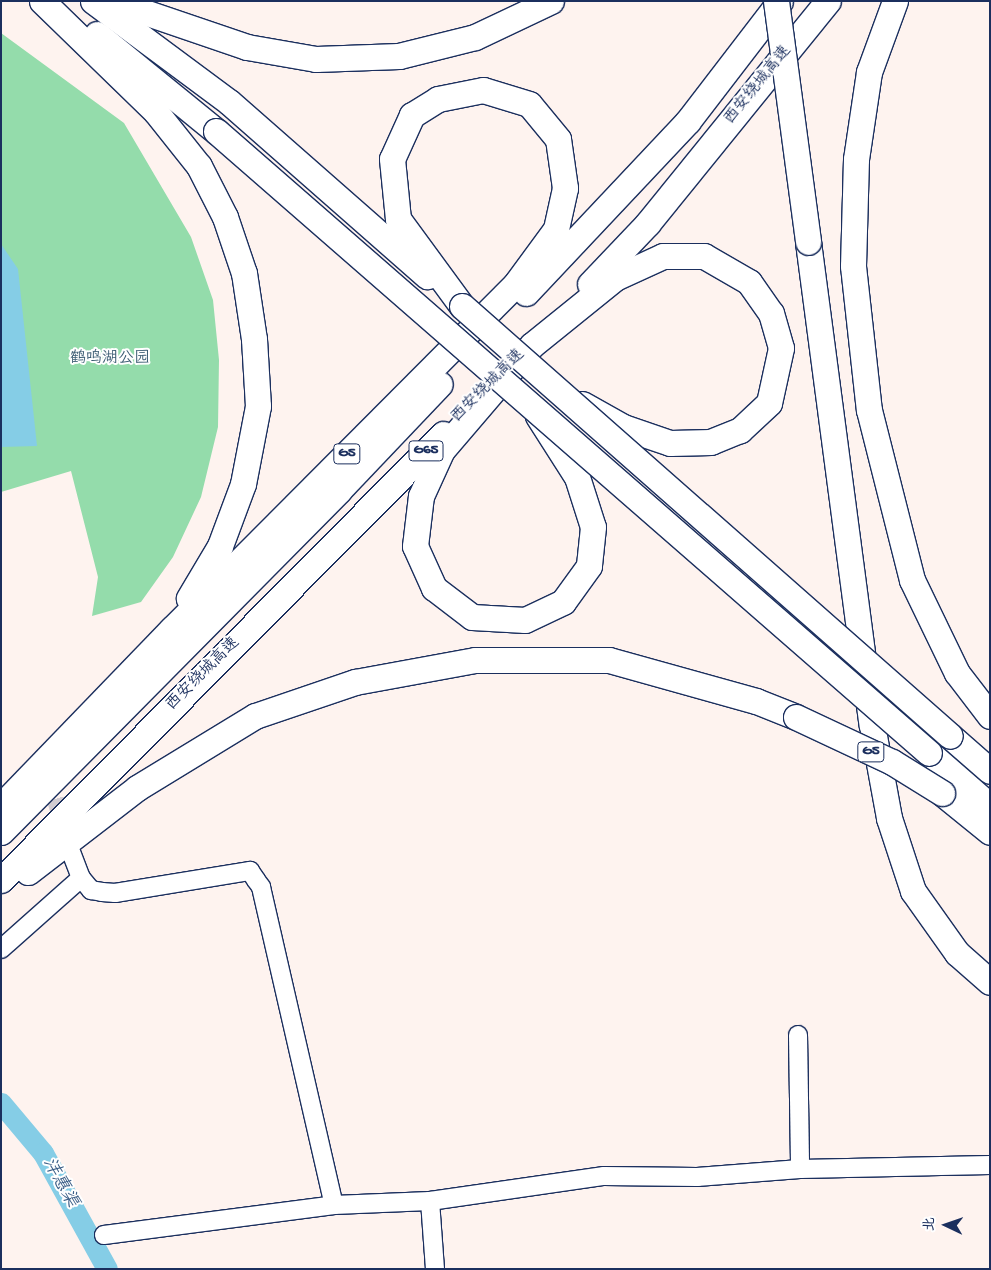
<!DOCTYPE html>
<html>
<head>
<meta charset="utf-8">
<style>
	body { margin:0 }
	#map { position:relative; width:991px; height:1270px; overflow:hidden; background:#fef3ef; font-family:"Gochi Hand","LXGW WenKai TC",sans-serif }
	div>[style] { position:absolute }
	.green>* { inset:0; background:#94dcab }
	.water>* { inset:0; background:#85cde6 }
	.river>* { height:21px; margin:-10.5px; padding:0 10.5px; transform-origin:10.5px; border-radius:10.5px; background:#85cde6 }
	.minor-tunnel>* { height:18px; margin-top:-9px; transform-origin:0; background:repeating-linear-gradient(90deg,#d1ccd2 0 18px,transparent 0 27px) }
	.roads { filter:drop-shadow(1px 0 #1b2f5e) drop-shadow(-1px 0 #1b2f5e) drop-shadow(0 1px #1b2f5e) drop-shadow(0 -1px #1b2f5e) }
	.minor>* { height:18px; margin:-9px; padding:0 9px; transform-origin:9px; border-radius:9px; background:#fff }
	.highway>* { height:25px; margin:-12.5px; padding:0 12.5px; transform-origin:12.5px; border-radius:12.5px; background:#fff }
	.bridges { filter:drop-shadow(1px 0 #1b2f5e) drop-shadow(-1px 0 #1b2f5e) drop-shadow(0 1px #1b2f5e) drop-shadow(0 -1px #1b2f5e) }
	.highway-bridge>* { height:25px; margin:-12.5px; padding:0 12.5px; transform-origin:12.5px; border-radius:12.5px; background:#fff }
	span { translate:-50% -50%; white-space:nowrap; text-align:center; line-height:1.15; -webkit-text-stroke:4px #fff; paint-order:stroke }
	.shield-label span { padding:1px 4px; background:#fff; border:1px solid; border-radius:4px; -webkit-text-stroke-width:0 }
	.shield-label { font-size:15px; color:#1b2f5e; font-weight:700 }
	.street-label { font-size:16px; color:#1b2f5e }
	.park-label { font-size:16px; color:#395a71 }
	.water-label { font-size:18px; color:#3b5e87; font-style:italic }
	.frame { position:absolute; inset:0; border:2px solid #1b2f5e; pointer-events:none }
	.north { position:absolute; left:921px; top:1200px; width:50px; height:50px; -webkit-text-stroke:4px #fff; paint-order:stroke; rotate:273deg; font-size:14px; font-weight:700; line-height:20px; text-align:center; color:#1b2f5e }
	.north::after { content:''; display:block; margin:auto; width:18px; height:22px; background:#1b2f5e; clip-path:polygon(50% 0,100% 100%,50% 72%,0 100%) }
</style>
</head>
<body>
<div id="map">
	<div class="green">
		<div style="clip-path:polygon(1px 33px,124px 123px,191px 237px,213px 300px,219px 360px,218px 427px,201px 497px,173px 557px,141px 602px,92px 616px,98px 577px,71px 471px,1px 492px)"></div>
	</div>
	<div class="water">
		<div style="clip-path:polygon(1px 244px,18px 269px,37px 446px,1px 447px)"></div>
	</div>
	<div class="river">
		<div style="left:1px;top:1103px;width:65px;rotate:50deg"></div>
		<div style="left:43px;top:1153px;width:132px;rotate:61.1deg"></div>
	</div>
	<div class="minor-tunnel">
		<div style="left:48px;top:773px;width:56px;rotate:73.5deg"></div>
	</div>
	<div class="roads">
		<div class="minor">
			<div style="left:71px;top:852px;width:28px;rotate:69deg"></div>
			<div style="left:81px;top:878px;width:16px;rotate:50deg"></div>
			<div style="left:91px;top:890px;width:11px;rotate:10deg"></div>
			<div style="left:102px;top:892px;width:13px;rotate:4deg"></div>
			<div style="left:115px;top:893px;width:137px;rotate:-9.3deg"></div>
			<div style="left:250px;top:871px;width:11px;rotate:56deg"></div>
			<div style="left:256px;top:880px;width:9px;rotate:54deg"></div>
			<div style="left:261px;top:887px;width:326px;rotate:77.1deg"></div>
			<div style="left:1px;top:949px;width:107px;rotate:-41.6deg"></div>
			<div style="left:798px;top:1035px;width:134px;rotate:89.1deg"></div>
			<div style="left:430px;top:1201px;width:68px;rotate:85.8deg"></div>
			<div style="left:104px;top:1235px;width:232px;rotate:-7.4deg"></div>
			<div style="left:334px;top:1205px;width:96px;rotate:-2.4deg"></div>
			<div style="left:430px;top:1201px;width:176px;rotate:-8.2deg"></div>
			<div style="left:604px;top:1176px;width:93px;rotate:0.6deg"></div>
			<div style="left:697px;top:1177px;width:103px;rotate:-4.4deg"></div>
			<div style="left:800px;top:1169px;width:190px;rotate:-1.2deg"></div>
		</div>
		<div class="highway">
			<div style="left:42px;top:1px;width:159px;rotate:44.2deg"></div>
			<div style="left:156px;top:112px;width:69px;rotate:51.5deg"></div>
			<div style="left:199px;top:166px;width:57px;rotate:63deg"></div>
			<div style="left:225px;top:217px;width:59px;rotate:71.3deg"></div>
			<div style="left:244px;top:273px;width:67px;rotate:81.4deg"></div>
			<div style="left:254px;top:339px;width:67px;rotate:86.6deg"></div>
			<div style="left:258px;top:406px;width:79px;rotate:100.9deg"></div>
			<div style="left:243px;top:484px;width:66px;rotate:110.4deg"></div>
			<div style="left:220px;top:546px;width:61px;rotate:120.8deg"></div>
			<div style="left:93px;top:1px;width:169px;rotate:36.6deg"></div>
			<div style="left:229px;top:102px;width:264px;rotate:41.3deg"></div>
			<div style="left:112px;top:1px;width:143px;rotate:18.8deg"></div>
			<div style="left:247px;top:47px;width:70px;rotate:9.9deg"></div>
			<div style="left:316px;top:59px;width:83px;rotate:-2.1deg"></div>
			<div style="left:399px;top:56px;width:78px;rotate:-14deg"></div>
			<div style="left:475px;top:37px;width:84px;rotate:-25.3deg"></div>
			<div style="left:895px;top:1px;width:76px;rotate:110.1deg"></div>
			<div style="left:869px;top:72px;width:88px;rotate:98.5deg"></div>
			<div style="left:856px;top:159px;width:107px;rotate:91.6deg"></div>
			<div style="left:853px;top:266px;width:145px;rotate:83.7deg"></div>
			<div style="left:869px;top:410px;width:175px;rotate:75.8deg"></div>
			<div style="left:912px;top:580px;width:103px;rotate:64.2deg"></div>
			<div style="left:957px;top:673px;width:54px;rotate:52.5deg"></div>
			<div style="left:97px;top:34px;width:154px;rotate:39.2deg"></div>
			<div style="left:808px;top:242px;width:487px;rotate:82.5deg"></div>
			<div style="left:872px;top:725px;width:95px;rotate:79.6deg"></div>
			<div style="left:889px;top:818px;width:77px;rotate:71.8deg"></div>
			<div style="left:913px;top:891px;width:76px;rotate:54.6deg"></div>
			<div style="left:957px;top:953px;width:44px;rotate:41.3deg"></div>
			<div style="left:590px;top:284px;width:84px;rotate:-46.4deg"></div>
			<div style="left:648px;top:223px;width:286px;rotate:-51deg"></div>
			<div style="left:526px;top:293px;width:236px;rotate:-46.7deg"></div>
			<div style="left:688px;top:121px;width:151px;rotate:-52.5deg"></div>
			<div style="left:538px;top:416px;width:72px;rotate:57.4deg"></div>
			<div style="left:577px;top:477px;width:52px;rotate:72.3deg"></div>
			<div style="left:593px;top:527px;width:39px;rotate:96deg"></div>
			<div style="left:589px;top:566px;width:44px;rotate:125.8deg"></div>
			<div style="left:563px;top:602px;width:42px;rotate:154.7deg"></div>
			<div style="left:525px;top:620px;width:53px;rotate:-176.8deg"></div>
			<div style="left:472px;top:617px;width:48px;rotate:-142.7deg"></div>
			<div style="left:434px;top:588px;width:46px;rotate:-114.3deg"></div>
			<div style="left:415px;top:546px;width:50px;rotate:-83.2deg"></div>
			<div style="left:421px;top:496px;width:51px;rotate:-65.5deg"></div>
			<div style="left:442px;top:450px;width:138px;rotate:-49.4deg"></div>
			<div style="left:532px;top:345px;width:107px;rotate:-38.9deg"></div>
			<div style="left:615px;top:278px;width:53px;rotate:-24.6deg"></div>
			<div style="left:663px;top:256px;width:41px"></div>
			<div style="left:704px;top:256px;width:52px;rotate:30deg"></div>
			<div style="left:749px;top:282px;width:38px;rotate:55deg"></div>
			<div style="left:771px;top:313px;width:36px;rotate:74deg"></div>
			<div style="left:781px;top:348px;width:56px;rotate:102.3deg"></div>
			<div style="left:769px;top:403px;width:40px;rotate:137deg"></div>
			<div style="left:740px;top:430px;width:31px;rotate:158deg"></div>
			<div style="left:711px;top:442px;width:41px;rotate:178.6deg"></div>
			<div style="left:670px;top:443px;width:50px;rotate:-161.2deg"></div>
			<div style="left:623px;top:427px;width:47px;rotate:-150.7deg"></div>
			<div style="left:950px;top:736px;width:53px;rotate:41.2deg"></div>
			<div style="left:929px;top:753px;width:81px;rotate:41deg"></div>
			<div style="left:942px;top:793px;width:62px;rotate:39.1deg"></div>
			<div style="left:1px;top:806px;width:246px;rotate:-46deg"></div>
			<div style="left:172px;top:629px;width:486px;rotate:-45.1deg"></div>
			<div style="left:515px;top:285px;width:69px;rotate:-53.8deg"></div>
			<div style="left:556px;top:229px;width:42px;rotate:-77.6deg"></div>
			<div style="left:565px;top:188px;width:49px;rotate:-98.1deg"></div>
			<div style="left:558px;top:139px;width:45px;rotate:-129.6deg"></div>
			<div style="left:529px;top:104px;width:48px;rotate:-163.1deg"></div>
			<div style="left:483px;top:90px;width:46px;rotate:168.7deg"></div>
			<div style="left:438px;top:99px;width:31px;rotate:148deg"></div>
			<div style="left:412px;top:115px;width:48px;rotate:114.4deg"></div>
			<div style="left:392px;top:159px;width:60px;rotate:84.3deg"></div>
			<div style="left:398px;top:219px;width:108px;rotate:53.7deg"></div>
			<div style="left:1px;top:832px;width:481px;rotate:-45.3deg"></div>
			<div style="left:339px;top:490px;width:146px;rotate:-46.4deg"></div>
			<div style="left:28px;top:872px;width:138px;rotate:-37.6deg"></div>
			<div style="left:137px;top:788px;width:138px;rotate:-31.4deg"></div>
			<div style="left:255px;top:716px;width:106px;rotate:-18.8deg"></div>
			<div style="left:355px;top:682px;width:122px;rotate:-10.4deg"></div>
			<div style="left:475px;top:660px;width:134px"></div>
			<div style="left:609px;top:660px;width:153px;rotate:15.6deg"></div>
			<div style="left:756px;top:701px;width:43px;rotate:21.8deg"></div>
			<div style="left:1px;top:880px;width:628px;rotate:-45.26deg"></div>
		</div>
	</div>
	<div class="bridges">
		<div class="highway-bridge">
			<div style="left:776px;top:1px;width:243px;rotate:82.4deg"></div>
			<div style="left:216px;top:131px;width:946px;rotate:41.1deg"></div>
			<div style="left:462px;top:306px;width:650px;rotate:41.38deg"></div>
			<div style="left:796px;top:717px;width:106px;rotate:25.1deg"></div>
			<div style="left:892px;top:762px;width:59px;rotate:31.8deg"></div>
		</div>
	</div>
	<div class="shield-label">
		<span style="left:426px;top:451px">G65</span>
		<span style="left:347px;top:454px">G5</span>
		<span style="left:871px;top:752px">G5</span>
	</div>
	<div class="street-label">
		<span style="left:759px;top:86px;rotate:-51deg">西安绕城高速</span>
		<span style="left:489px;top:387px;rotate:-45deg">西安绕城高速</span>
		<span style="left:204px;top:675px;rotate:-45deg">西安绕城高速</span>
	</div>
	<div class="park-label">
		<span style="left:110px;top:360px">鹤鸣湖公园</span>
	</div>
	<div class="water-label">
		<span style="left:59px;top:1183px;rotate:61deg">沣惠渠</span>
	</div>
	<div class="frame"></div>
	<div class="north">北</div>
</div>
</body>
</html>
